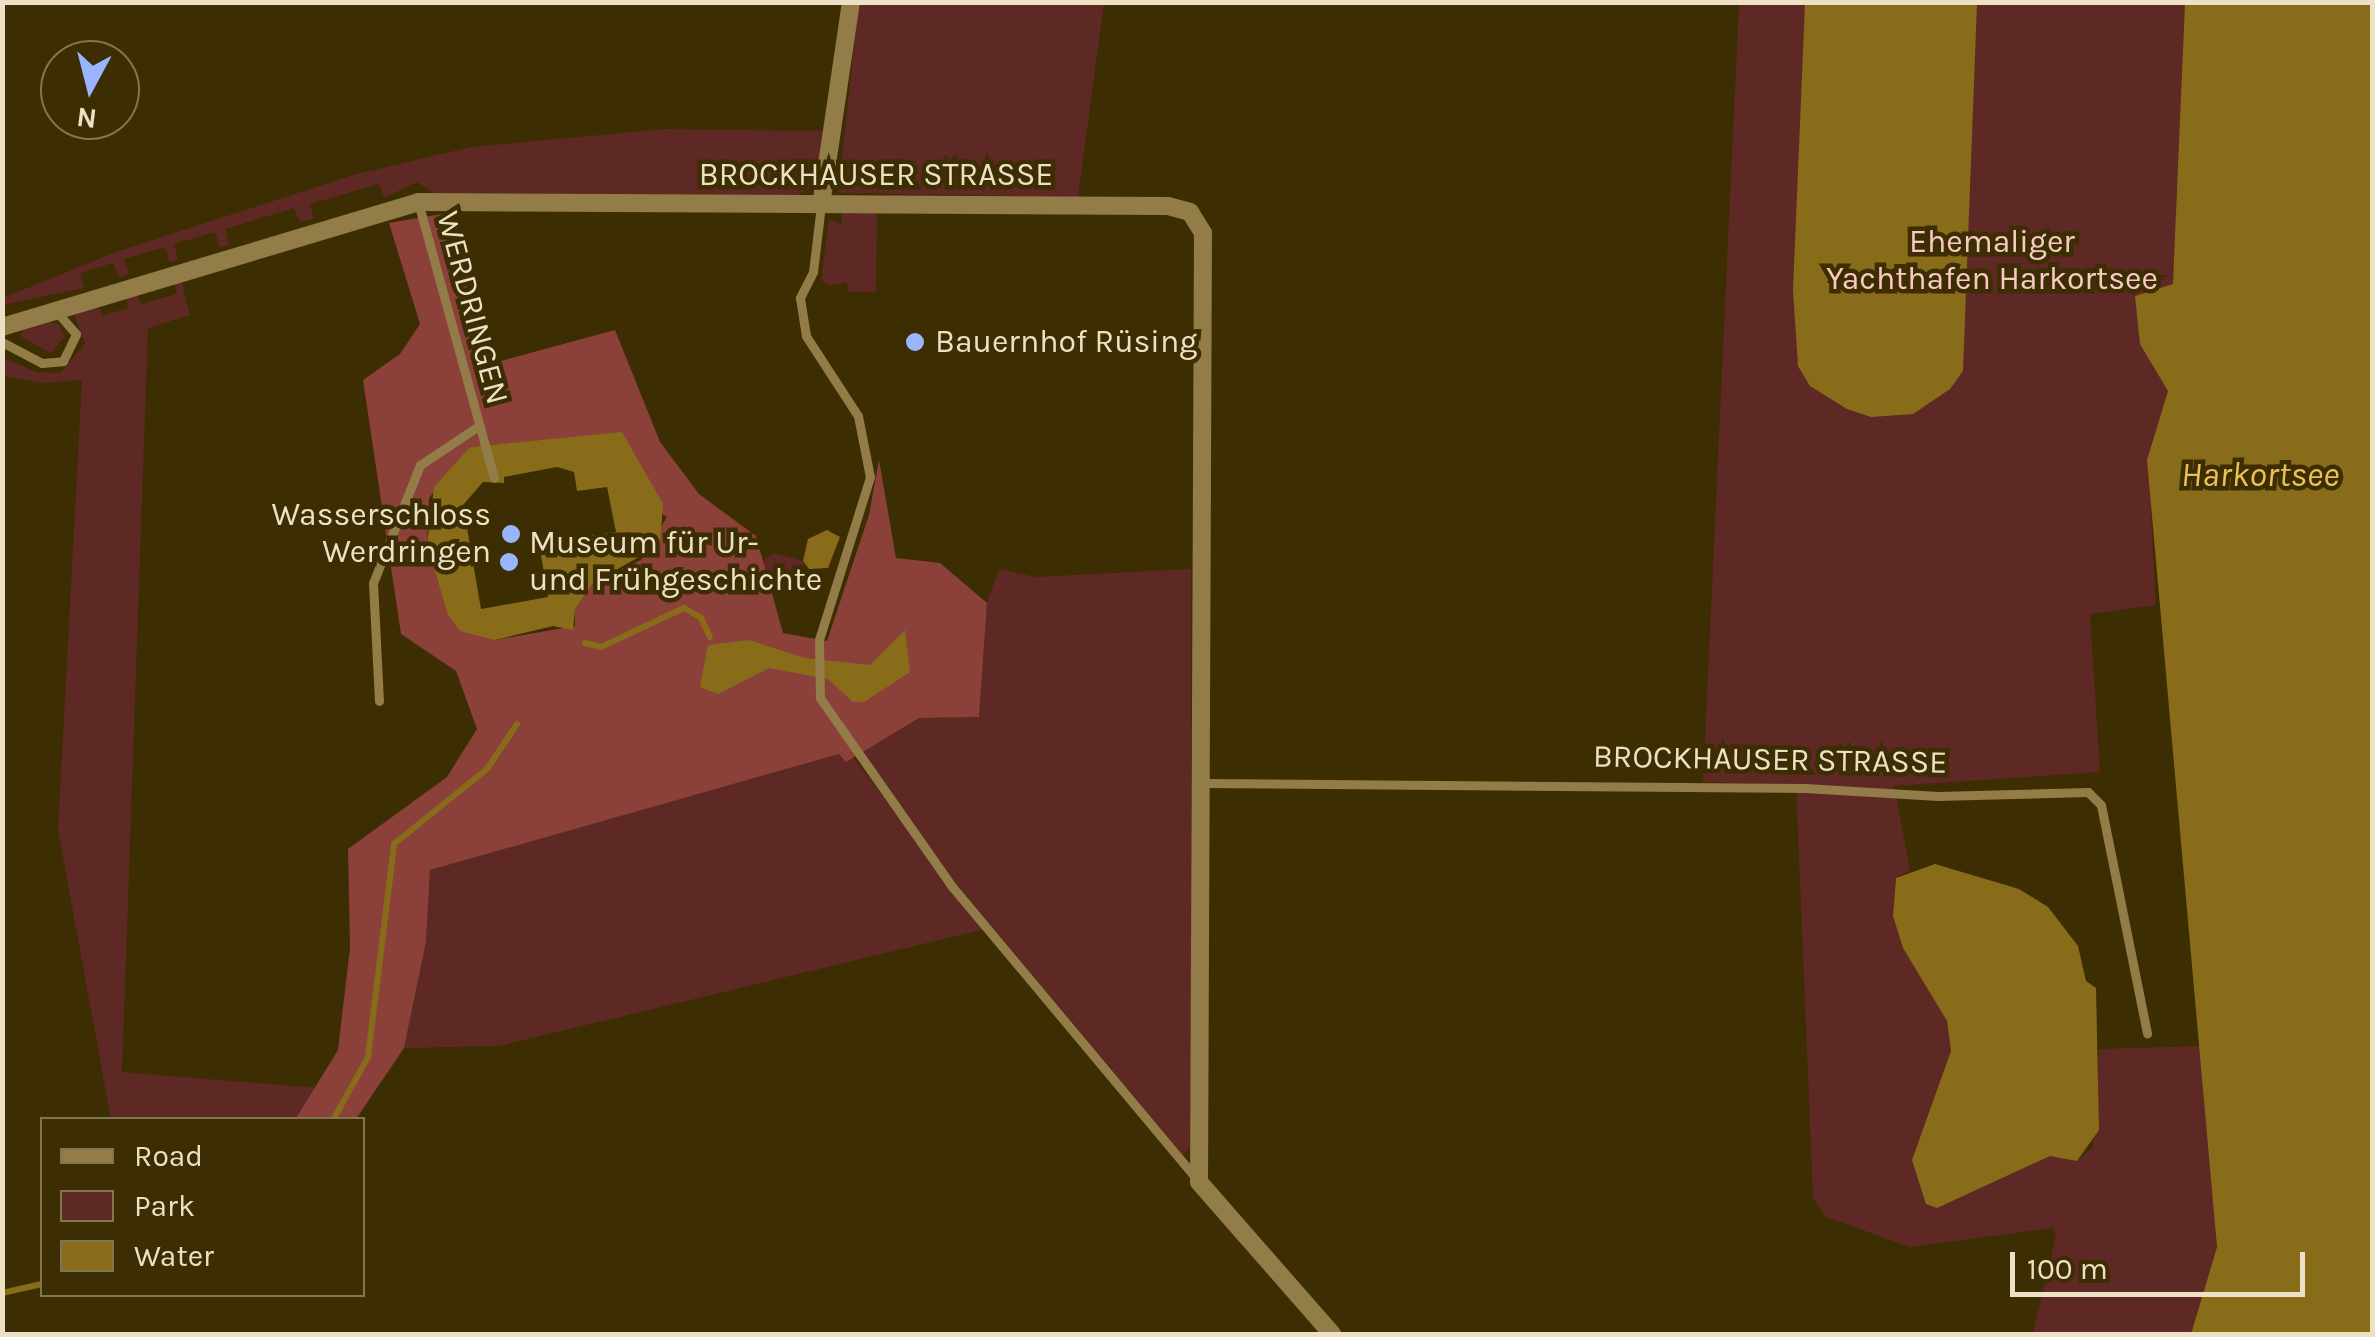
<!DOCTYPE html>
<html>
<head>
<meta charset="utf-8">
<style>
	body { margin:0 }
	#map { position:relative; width:2375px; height:1337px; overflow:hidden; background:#3d2d02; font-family:Karla,sans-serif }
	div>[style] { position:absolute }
	.green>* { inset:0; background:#5e2924 }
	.forest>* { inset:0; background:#8b413a }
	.water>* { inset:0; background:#896c19 }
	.stream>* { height:6px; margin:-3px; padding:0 3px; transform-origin:3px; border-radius:3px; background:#896c19 }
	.lane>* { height:9px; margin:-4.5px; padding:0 4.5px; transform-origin:4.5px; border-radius:4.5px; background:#927c47 }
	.street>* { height:18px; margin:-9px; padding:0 9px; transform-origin:9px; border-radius:9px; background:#927c47 }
	.dots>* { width:28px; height:28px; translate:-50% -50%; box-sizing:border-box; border:5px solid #3d2d02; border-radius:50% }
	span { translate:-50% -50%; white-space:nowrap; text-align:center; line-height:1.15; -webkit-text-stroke:9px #3d2d02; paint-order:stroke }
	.street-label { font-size:32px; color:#ece1c5 }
	.park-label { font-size:32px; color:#f8cac4 }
	.poi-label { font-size:32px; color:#ece1c5 }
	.left { translate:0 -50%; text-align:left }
	.right { translate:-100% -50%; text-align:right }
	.water-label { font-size:35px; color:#ebc157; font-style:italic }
	.frame { position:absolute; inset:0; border:5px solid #ece1c5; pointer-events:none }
	.legend { position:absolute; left:40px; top:1117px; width:325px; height:180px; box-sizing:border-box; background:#3d2d02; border:2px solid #837550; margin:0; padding:12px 18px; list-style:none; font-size:30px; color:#ece1c5 }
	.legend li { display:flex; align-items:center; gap:20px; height:50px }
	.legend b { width:50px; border:2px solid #837550 }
	.north { position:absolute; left:40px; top:40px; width:100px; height:100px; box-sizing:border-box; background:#3d2d02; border:2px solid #837550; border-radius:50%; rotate:187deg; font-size:28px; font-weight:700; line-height:40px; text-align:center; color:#ece1c5 }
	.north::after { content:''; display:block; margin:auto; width:35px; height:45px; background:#99b5fd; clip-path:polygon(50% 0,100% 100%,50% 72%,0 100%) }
	.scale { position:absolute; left:2010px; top:1252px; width:295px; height:45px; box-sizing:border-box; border:5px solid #ece1c5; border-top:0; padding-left:12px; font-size:30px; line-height:35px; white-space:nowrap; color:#ece1c5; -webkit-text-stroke:8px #3d2d02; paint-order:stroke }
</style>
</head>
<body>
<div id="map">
	<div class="green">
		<div style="clip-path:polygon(859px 3px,1104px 3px,1078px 197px,838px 193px)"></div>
		<div style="clip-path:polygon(1739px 3px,2372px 3px,2150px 498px,2156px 605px,2090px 614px,2100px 772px,1894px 786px,1910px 870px,1896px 878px,1893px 916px,1903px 948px,1947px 1021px,1951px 1050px,1939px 1087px,1937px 1207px,2050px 1155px,2077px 1161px,2093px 1147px,2099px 1049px,2201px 1046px,2217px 1247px,2191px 1334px,2033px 1334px,2056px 1235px,2052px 1228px,1910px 1247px,1826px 1217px,1813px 1198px,1796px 784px,1703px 782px)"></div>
		<div style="clip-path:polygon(666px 129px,828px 131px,815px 185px,798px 195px,434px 193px,417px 182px,384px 198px,379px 184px,310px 204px,314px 219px,300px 222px,294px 208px,225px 229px,229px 245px,220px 247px,215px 232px,174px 244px,178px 260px,170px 262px,165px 247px,124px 259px,129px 274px,119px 277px,113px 263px,80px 273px,84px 288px,3px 305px,3px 298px,116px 252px,353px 175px,471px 147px)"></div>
		<div style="clip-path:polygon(842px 212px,877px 212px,876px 292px,848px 292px,847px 282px,830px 286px,821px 280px,829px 219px,841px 225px)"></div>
		<div style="clip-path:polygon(180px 275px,190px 315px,148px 328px,122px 1072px,318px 1088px,295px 1119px,111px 1119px,58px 830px,82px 380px,43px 383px,3px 376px,2px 357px,36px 372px,60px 373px,85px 344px,72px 308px,97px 300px,102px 316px,128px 308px,125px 294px,136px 290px,141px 304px,177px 294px,173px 278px)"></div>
		<div style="clip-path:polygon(47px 321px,58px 324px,65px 336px,51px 353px,20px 336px,25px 327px)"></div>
		<div style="clip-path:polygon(774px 553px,803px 561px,806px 577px,788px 587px,728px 587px)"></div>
		<div style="clip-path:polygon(999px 569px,1036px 577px,1191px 569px,1191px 1146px,1183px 1155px,951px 877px,860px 753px,919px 718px,979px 717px,987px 603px)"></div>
		<div style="clip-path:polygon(839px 754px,853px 757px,985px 929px,499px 1046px,404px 1048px,426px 942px,430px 870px)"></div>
	</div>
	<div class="forest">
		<div style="clip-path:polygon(evenodd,448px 213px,486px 365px,615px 330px,660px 442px,699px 494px,756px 536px,783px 633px,827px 641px,869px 515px,879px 460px,896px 558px,940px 563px,987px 603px,979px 717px,919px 718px,846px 762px,839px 754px,430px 870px,426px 942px,404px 1048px,356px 1119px,295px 1120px,338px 1050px,350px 948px,348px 849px,447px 777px,477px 729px,456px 671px,401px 634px,363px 380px,400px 354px,420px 324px,389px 223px,448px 213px,544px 440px,667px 517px,641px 560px,593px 583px,575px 611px,575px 626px,495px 640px,447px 613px,427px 544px,429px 498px,470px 447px,544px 440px)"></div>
	</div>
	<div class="water">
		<div style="clip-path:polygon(1805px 3px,1977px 3px,1963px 371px,1950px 389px,1913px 414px,1871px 417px,1847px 409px,1810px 386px,1798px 366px,1793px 290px)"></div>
		<div style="clip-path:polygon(2185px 3px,2372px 3px,2372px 1334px,2191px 1334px,2217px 1247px,2147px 460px,2168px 391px,2140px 344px,2135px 296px,2173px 284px)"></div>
		<div style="clip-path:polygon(evenodd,622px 432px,663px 504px,660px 545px,593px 583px,575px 610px,573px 630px,553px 626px,495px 640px,460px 631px,447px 613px,427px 544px,434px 487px,470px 447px,622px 432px,557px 467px,574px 472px,577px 491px,607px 487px,616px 532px,539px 543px,548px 597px,481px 609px,463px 505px,483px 482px,504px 483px,504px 477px,557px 467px)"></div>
		<div style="clip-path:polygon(827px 530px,840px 537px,828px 568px,809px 569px,803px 561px,808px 539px)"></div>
		<div style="clip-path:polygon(905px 630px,910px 672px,864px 702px,853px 702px,828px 679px,769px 668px,718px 694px,700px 687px,708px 645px,749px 640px,805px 658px,870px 665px)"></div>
		<div style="clip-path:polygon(1935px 864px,2019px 889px,2048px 907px,2078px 946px,2086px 981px,2096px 988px,2099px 1130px,2077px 1161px,2050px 1156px,1937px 1208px,1926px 1204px,1912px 1160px,1951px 1051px,1947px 1021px,1903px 948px,1893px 916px,1896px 878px)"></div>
	</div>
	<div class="stream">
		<div style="left:585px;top:643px;width:16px;rotate:14deg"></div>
		<div style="left:601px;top:647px;width:92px;rotate:-25.2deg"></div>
		<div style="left:684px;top:608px;width:20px;rotate:30deg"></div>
		<div style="left:701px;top:618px;width:21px;rotate:65deg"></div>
		<div style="left:333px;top:1120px;width:72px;rotate:-60.9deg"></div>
		<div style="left:368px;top:1057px;width:215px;rotate:-83deg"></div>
		<div style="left:394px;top:844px;width:119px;rotate:-38.9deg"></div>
		<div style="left:487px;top:769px;width:54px;rotate:-56.3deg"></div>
		<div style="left:2px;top:1293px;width:41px;rotate:-12.7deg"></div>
	</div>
	<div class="lane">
		<div style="left:418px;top:202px;width:286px;rotate:74.6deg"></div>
		<div style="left:821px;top:205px;width:67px;rotate:96.8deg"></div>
		<div style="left:813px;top:272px;width:29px;rotate:117deg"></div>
		<div style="left:800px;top:298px;width:38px;rotate:81deg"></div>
		<div style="left:806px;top:336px;width:95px;rotate:57deg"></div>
		<div style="left:858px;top:416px;width:62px;rotate:78.9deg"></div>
		<div style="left:870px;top:477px;width:171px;rotate:107.4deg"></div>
		<div style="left:819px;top:640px;width:58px;rotate:89deg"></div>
		<div style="left:820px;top:698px;width:227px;rotate:55deg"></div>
		<div style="left:950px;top:884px;width:387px;rotate:50.1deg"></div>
		<div style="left:2px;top:342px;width:45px;rotate:27.7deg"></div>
		<div style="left:42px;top:363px;width:21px;rotate:-5deg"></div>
		<div style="left:63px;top:361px;width:30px;rotate:-64deg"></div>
		<div style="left:76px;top:334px;width:29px;rotate:-131deg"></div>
		<div style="left:379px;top:701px;width:118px;rotate:-92.9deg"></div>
		<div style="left:373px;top:583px;width:127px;rotate:-68.3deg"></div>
		<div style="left:420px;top:465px;width:69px;rotate:-33.7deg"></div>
		<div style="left:1202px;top:783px;width:603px;rotate:0.48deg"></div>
		<div style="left:1805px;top:788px;width:133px;rotate:3.4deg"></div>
		<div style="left:1938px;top:796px;width:150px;rotate:-1.5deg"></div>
		<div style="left:2088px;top:792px;width:18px;rotate:45deg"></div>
		<div style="left:2101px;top:805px;width:233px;rotate:78.6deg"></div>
	</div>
	<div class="street">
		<div style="left:821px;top:205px;width:205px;rotate:-81.6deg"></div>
		<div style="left:2px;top:327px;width:434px;rotate:-16.7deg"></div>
		<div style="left:418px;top:202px;width:750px;rotate:0.31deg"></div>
		<div style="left:1168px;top:206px;width:23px;rotate:15deg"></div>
		<div style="left:1190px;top:212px;width:25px;rotate:58deg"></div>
		<div style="left:1203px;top:233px;width:949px;rotate:90.24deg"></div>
		<div style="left:1199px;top:1182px;width:202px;rotate:48.8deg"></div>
	</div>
	<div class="dots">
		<div style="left:915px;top:342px;background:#99b5fd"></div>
		<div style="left:511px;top:534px;background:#99b5fd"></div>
		<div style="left:509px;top:562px;background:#99b5fd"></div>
	</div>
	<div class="street-label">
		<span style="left:876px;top:175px">BROCKHAUSER STRASSE</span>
		<span style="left:472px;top:308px;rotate:75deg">WERDRINGEN</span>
		<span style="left:1770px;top:760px;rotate:1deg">BROCKHAUSER STRASSE</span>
	</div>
	<div class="park-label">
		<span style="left:1992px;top:261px">Ehemaliger<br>Yachthafen Harkortsee</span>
	</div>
	<div class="poi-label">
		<span class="left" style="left:935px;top:342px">Bauernhof Rüsing</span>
		<span class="right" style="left:491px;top:534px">Wasserschloss<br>Werdringen</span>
		<span class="left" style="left:529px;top:562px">Museum für Ur-<br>und Frühgeschichte</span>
	</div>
	<div class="water-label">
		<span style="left:2260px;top:475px">Harkortsee</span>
	</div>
	<div class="frame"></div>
	<ul class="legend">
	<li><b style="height:12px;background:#927c47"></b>Road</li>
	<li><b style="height:28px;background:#5e2924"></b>Park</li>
	<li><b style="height:28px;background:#896c19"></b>Water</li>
	</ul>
	<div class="north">N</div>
	<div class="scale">100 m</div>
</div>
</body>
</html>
